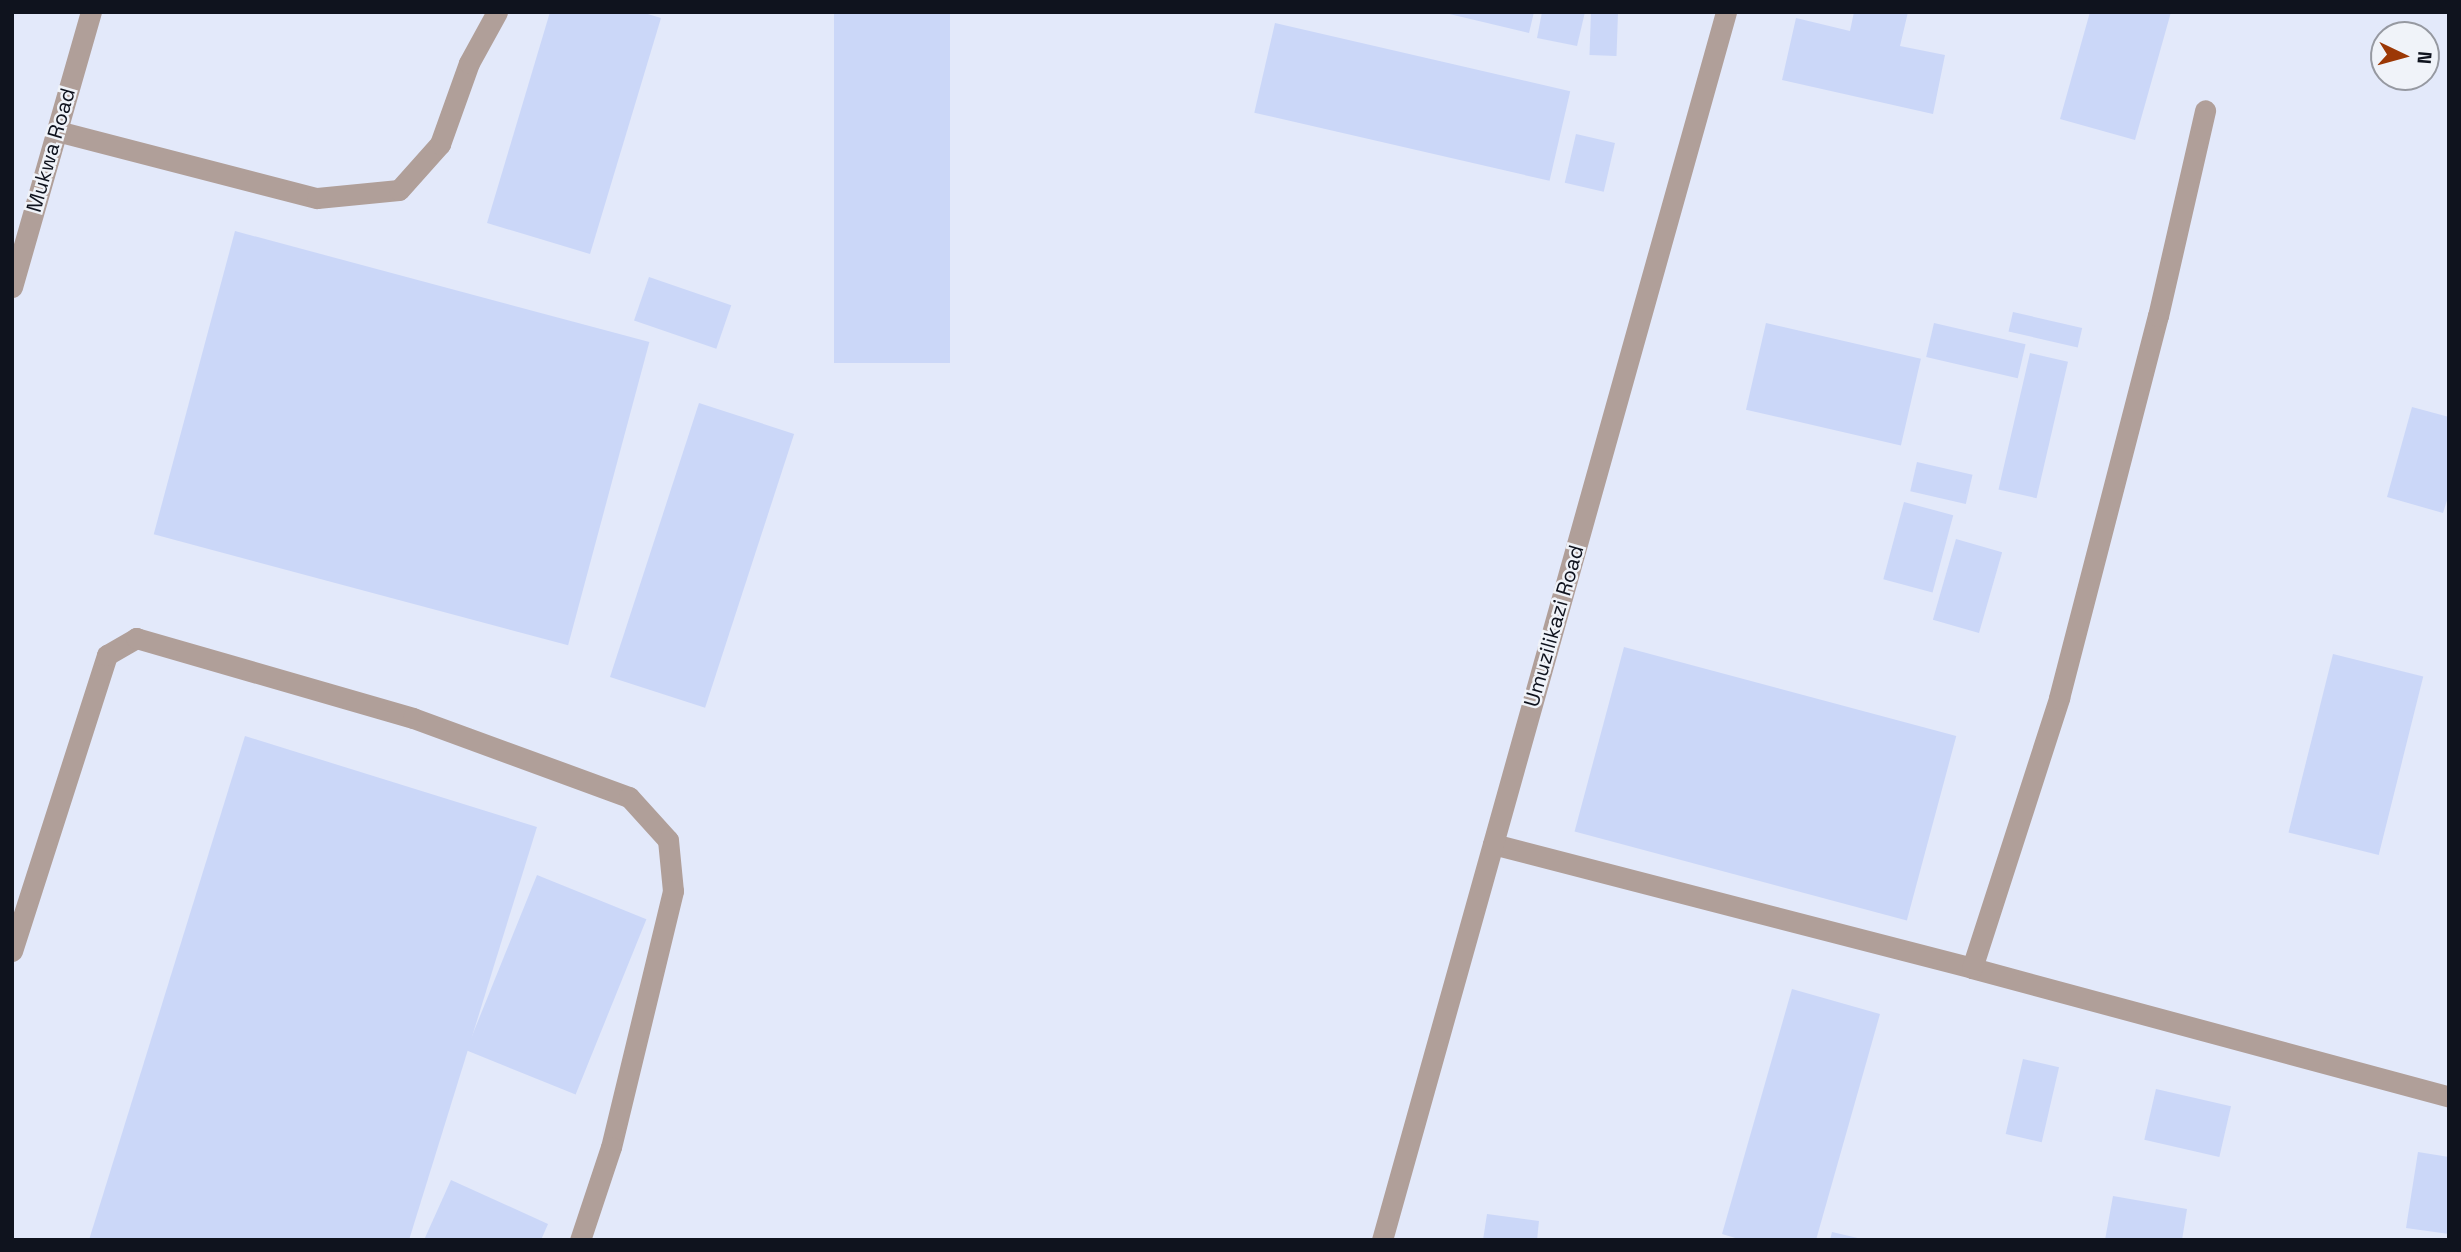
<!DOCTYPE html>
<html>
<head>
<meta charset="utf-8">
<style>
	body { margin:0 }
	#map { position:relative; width:2461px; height:1252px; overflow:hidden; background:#f0f3f9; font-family:"Space Grotesk",sans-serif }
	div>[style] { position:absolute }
	.built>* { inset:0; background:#e3e9fa }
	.building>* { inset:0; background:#cbd7f8; transform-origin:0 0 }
	.minor>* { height:21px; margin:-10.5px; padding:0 10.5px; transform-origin:10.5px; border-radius:10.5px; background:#b09f99 }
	span { translate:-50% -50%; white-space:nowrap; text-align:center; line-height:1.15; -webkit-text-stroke:5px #f0f3f9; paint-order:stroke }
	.street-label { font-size:21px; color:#0f131e }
	.frame { position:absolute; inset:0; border:14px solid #0f131e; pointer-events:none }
	.north { position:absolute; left:2370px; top:21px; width:70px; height:70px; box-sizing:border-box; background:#f0f3f9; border:2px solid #9699a1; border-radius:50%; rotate:95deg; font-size:19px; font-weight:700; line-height:28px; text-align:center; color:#0f131e }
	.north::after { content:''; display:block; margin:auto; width:24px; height:32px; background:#9c3805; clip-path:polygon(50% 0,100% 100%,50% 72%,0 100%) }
</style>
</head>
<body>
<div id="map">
	<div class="built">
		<div style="clip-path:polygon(evenodd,12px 12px,2449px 12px,2449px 1240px,12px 1240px,12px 12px,2384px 35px,2426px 35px,2426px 77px,2384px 77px,2384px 35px)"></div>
	</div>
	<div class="building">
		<div style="clip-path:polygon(550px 12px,641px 12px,661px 18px,590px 254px,487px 223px)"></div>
		<div style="left:834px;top:12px;width:116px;height:351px"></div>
		<div style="clip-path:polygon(1441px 12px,1534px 12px,1529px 33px)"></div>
		<div style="clip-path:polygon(1542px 12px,1585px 12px,1577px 46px,1537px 38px)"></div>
		<div style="left:1591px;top:12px;width:27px;height:43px;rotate:2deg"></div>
		<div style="clip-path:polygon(1854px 12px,1908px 12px,1900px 46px,1945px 55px,1933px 114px,1782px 80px,1796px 18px,1850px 31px)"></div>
		<div style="clip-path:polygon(2090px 12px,2171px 12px,2135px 140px,2060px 119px)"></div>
		<div style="left:1275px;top:23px;width:303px;height:92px;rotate:13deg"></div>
		<div style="left:1576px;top:134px;width:40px;height:50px;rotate:13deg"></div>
		<div style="left:235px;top:231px;width:429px;height:314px;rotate:15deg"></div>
		<div style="left:649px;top:277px;width:87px;height:46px;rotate:19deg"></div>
		<div style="left:2013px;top:312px;width:71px;height:20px;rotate:13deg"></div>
		<div style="left:1766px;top:323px;width:159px;height:89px;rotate:13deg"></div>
		<div style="left:1934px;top:323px;width:94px;height:35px;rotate:13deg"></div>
		<div style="left:2030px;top:353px;width:39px;height:140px;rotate:13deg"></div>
		<div style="left:699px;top:403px;width:100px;height:288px;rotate:18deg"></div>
		<div style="clip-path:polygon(2412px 407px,2449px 417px,2449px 494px,2443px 513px,2387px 497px)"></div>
		<div style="left:1917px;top:462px;width:57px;height:30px;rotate:13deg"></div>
		<div style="left:1904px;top:502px;width:51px;height:80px;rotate:15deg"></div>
		<div style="left:1956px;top:539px;width:48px;height:84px;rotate:16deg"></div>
		<div style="left:1624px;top:647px;width:344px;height:191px;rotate:15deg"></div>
		<div style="left:2333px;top:654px;width:93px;height:184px;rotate:14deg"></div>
		<div style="clip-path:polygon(245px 736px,537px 827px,409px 1240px,89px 1240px)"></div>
		<div style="left:537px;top:875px;width:118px;height:189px;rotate:22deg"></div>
		<div style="clip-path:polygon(1792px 989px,1880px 1014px,1816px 1240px,1742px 1240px,1722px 1234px)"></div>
		<div style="left:2023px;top:1059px;width:37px;height:77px;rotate:13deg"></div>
		<div style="left:2156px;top:1089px;width:77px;height:52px;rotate:13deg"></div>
		<div style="clip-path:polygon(2418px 1152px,2449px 1157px,2449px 1234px,2406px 1228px)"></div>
		<div style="clip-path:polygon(451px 1180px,548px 1224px,541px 1240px,424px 1240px)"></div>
		<div style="clip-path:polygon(2113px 1196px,2187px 1209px,2182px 1240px,2105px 1240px)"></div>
		<div style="clip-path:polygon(1487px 1214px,1539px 1221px,1537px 1240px,1483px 1240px)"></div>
		<div style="clip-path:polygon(1832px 1232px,1862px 1239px,1862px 1240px,1830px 1240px)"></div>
	</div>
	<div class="minor">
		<div style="left:57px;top:131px;width:268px;rotate:14.5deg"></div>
		<div style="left:317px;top:198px;width:82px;rotate:-5.6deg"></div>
		<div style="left:399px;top:190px;width:62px;rotate:-48.3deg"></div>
		<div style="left:440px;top:144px;width:86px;rotate:-70.3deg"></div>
		<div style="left:469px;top:63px;width:58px;rotate:-61.2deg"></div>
		<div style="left:12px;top:287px;width:286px;rotate:-74deg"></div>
		<div style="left:1493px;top:844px;width:495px;rotate:14.5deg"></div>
		<div style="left:1972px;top:968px;width:494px;rotate:15.1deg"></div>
		<div style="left:12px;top:951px;width:311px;rotate:-72.2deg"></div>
		<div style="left:107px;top:655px;width:34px;rotate:-30deg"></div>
		<div style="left:136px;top:638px;width:288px;rotate:16.1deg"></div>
		<div style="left:413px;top:718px;width:230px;rotate:20.1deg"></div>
		<div style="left:629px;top:797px;width:58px;rotate:47.8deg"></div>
		<div style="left:668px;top:840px;width:51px;rotate:84.4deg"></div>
		<div style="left:673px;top:891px;width:263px;rotate:103.6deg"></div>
		<div style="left:611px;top:1147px;width:98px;rotate:108.4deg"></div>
		<div style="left:1972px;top:968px;width:284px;rotate:-72.1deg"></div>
		<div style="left:2059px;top:698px;width:395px;rotate:-75.5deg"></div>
		<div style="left:2158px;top:316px;width:211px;rotate:-77.1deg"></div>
		<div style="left:1382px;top:1240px;width:1275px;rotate:-74.35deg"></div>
	</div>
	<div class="street-label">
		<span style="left:51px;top:150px;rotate:-74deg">Mukwa Road</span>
		<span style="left:1554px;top:626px;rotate:-74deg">Umuzilikazi Road</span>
	</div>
	<div class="frame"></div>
	<div class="north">N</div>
</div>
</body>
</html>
